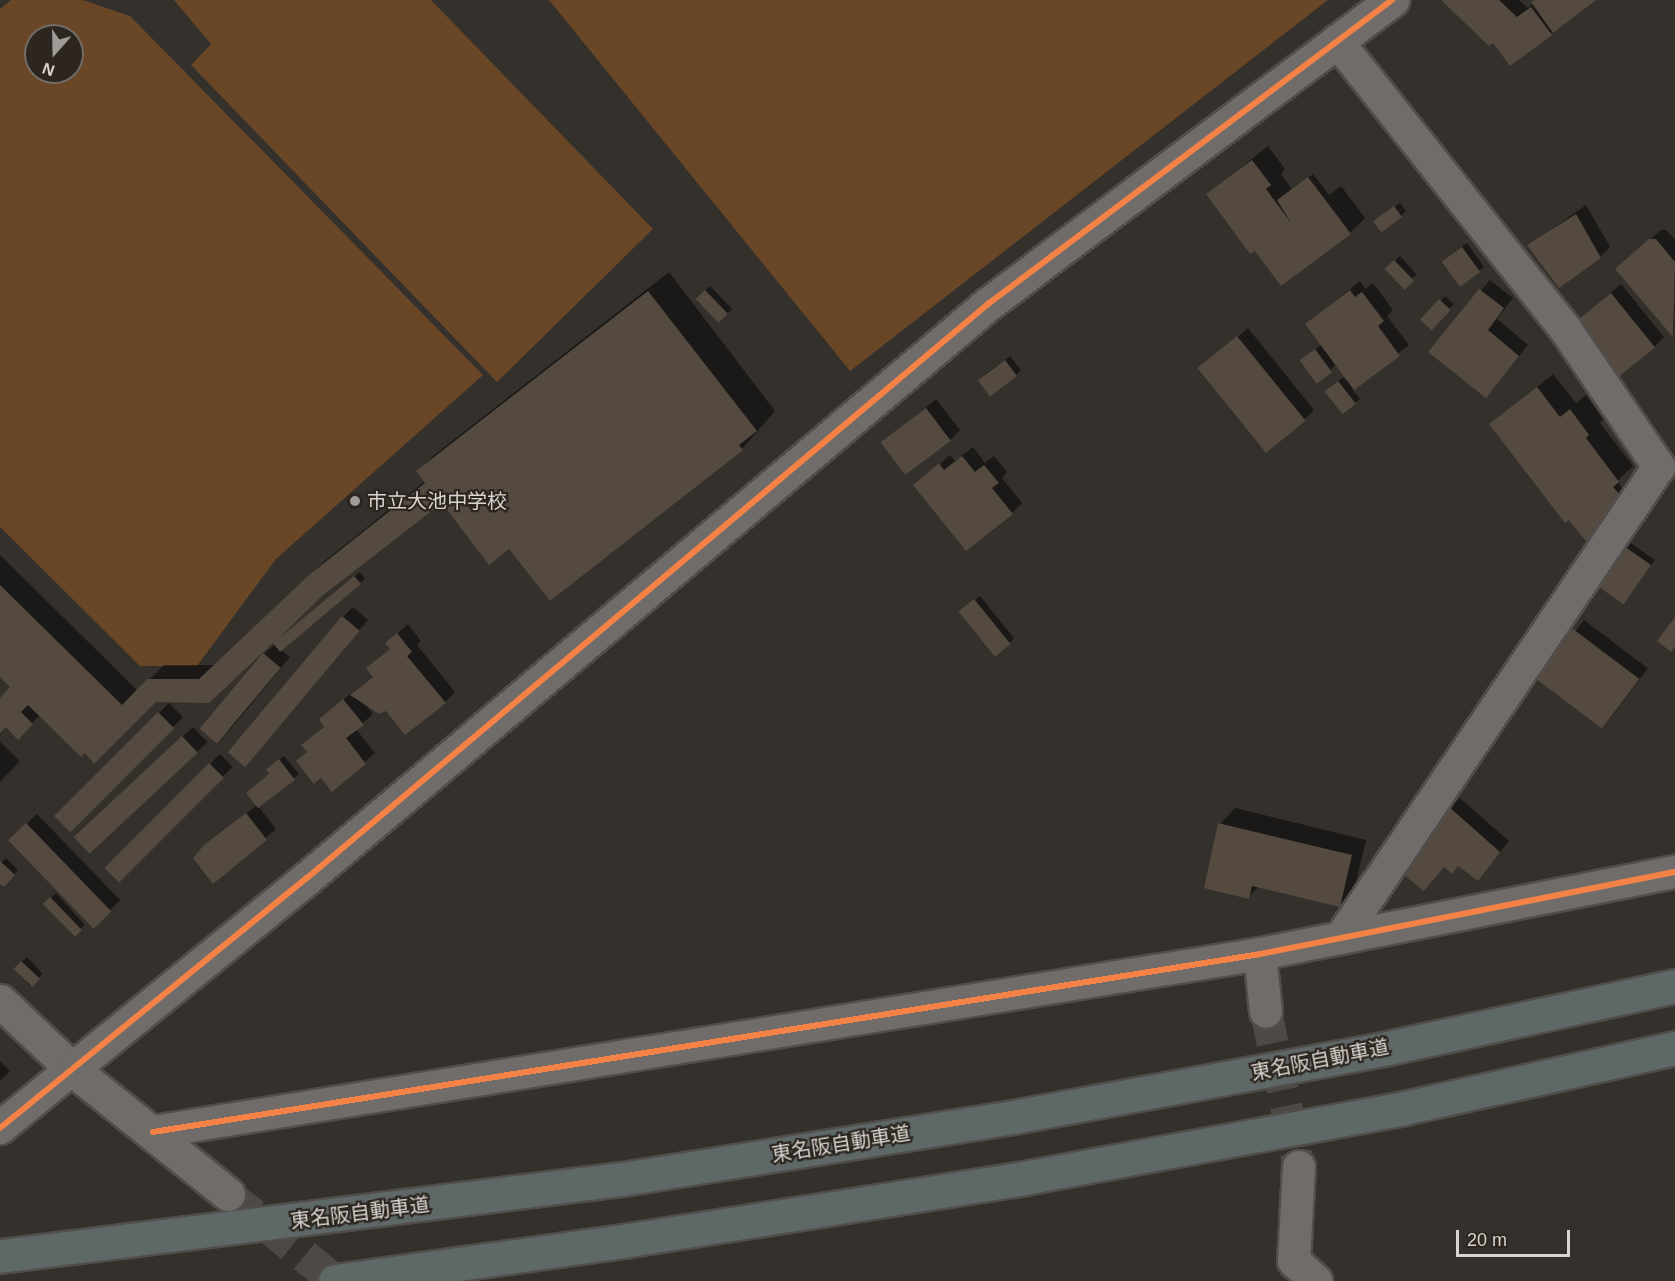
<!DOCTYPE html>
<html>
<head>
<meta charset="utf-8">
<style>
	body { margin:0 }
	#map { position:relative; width:1675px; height:1281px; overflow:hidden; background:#34302c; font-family:Helvetica,"Noto Sans JP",sans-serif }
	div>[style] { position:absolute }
	.green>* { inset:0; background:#694626 }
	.shadow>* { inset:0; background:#0007; transform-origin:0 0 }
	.building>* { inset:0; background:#544a40; transform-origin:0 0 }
	.street-tunnel>* { height:32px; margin-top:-16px; transform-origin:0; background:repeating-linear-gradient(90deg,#4d4945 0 32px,transparent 0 48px) }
	.secondary-tunnel>* { height:33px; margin-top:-16.5px; transform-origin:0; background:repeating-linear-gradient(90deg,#4d4945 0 33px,transparent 0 49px) }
	.roads { filter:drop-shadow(2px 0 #514d4a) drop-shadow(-2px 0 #514d4a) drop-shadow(0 2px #514d4a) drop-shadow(0 -2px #514d4a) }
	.street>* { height:32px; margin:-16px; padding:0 16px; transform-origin:16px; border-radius:16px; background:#706c6a }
	.secondary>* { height:33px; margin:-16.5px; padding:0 16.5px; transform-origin:16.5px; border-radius:16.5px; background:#706c6a }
	.highway>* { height:33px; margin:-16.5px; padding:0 16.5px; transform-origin:16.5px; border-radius:16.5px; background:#5e6867 }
	.cycleway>* { height:6px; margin:-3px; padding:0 3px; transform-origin:3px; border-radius:3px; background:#f48246 }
	.dots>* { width:16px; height:16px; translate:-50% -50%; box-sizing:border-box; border:3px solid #2d2620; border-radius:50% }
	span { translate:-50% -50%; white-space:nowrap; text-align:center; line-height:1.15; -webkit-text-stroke:4.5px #2d2620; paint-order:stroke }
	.poi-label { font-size:20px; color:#d9d4d0 }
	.left { translate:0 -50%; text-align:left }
	.street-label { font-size:20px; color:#d9d4d0 }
	.north { position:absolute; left:24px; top:24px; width:60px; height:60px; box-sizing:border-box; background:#2d2620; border:2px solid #726c66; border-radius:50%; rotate:200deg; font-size:16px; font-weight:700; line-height:24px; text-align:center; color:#d9d4d0 }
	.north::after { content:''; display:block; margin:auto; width:21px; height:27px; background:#9f9b97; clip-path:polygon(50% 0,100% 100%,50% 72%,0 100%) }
	.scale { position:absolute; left:1456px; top:1230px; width:114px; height:27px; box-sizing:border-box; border:3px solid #d9d4d0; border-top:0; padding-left:8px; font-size:18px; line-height:21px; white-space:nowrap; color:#d9d4d0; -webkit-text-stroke:4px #2d2620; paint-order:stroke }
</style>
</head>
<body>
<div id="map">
	<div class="green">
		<div style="clip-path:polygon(evenodd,11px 0,83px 0,130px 16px,483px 375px,276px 559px,197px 666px,140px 666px,0 527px,0 9px,11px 0,36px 36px,72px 36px,72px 72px,36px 72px,36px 36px)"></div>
		<div style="clip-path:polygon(174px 0,431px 0,653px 229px,497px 382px,191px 65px,211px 44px)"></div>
		<div style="clip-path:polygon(549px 0,1328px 0,850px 371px)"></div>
	</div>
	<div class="shadow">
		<div style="clip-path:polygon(1443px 0,1519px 0,1528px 8px,1536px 0,1594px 0,1551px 33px,1493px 41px)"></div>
		<div style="clip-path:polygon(1268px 146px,1285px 169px,1281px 174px,1292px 189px,1313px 174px,1329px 195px,1341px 186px,1365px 218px,1350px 233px,1256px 249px,1208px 194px)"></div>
		<div style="clip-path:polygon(1400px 203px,1406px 211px,1401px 216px,1380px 218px)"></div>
		<div style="clip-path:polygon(1586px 205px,1610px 247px,1600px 257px,1529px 245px)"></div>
		<div style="clip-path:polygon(1661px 230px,1666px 230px,1675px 240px,1674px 334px,1617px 269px)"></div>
		<div style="clip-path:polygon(1467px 243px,1484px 267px,1460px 286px,1448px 258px)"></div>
		<div style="left:1400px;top:256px;width:25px;height:19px;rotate:48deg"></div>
		<div style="clip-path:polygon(669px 272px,775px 411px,742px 449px,510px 547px,442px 501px,321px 595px,208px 702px,155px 701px,85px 751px,40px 715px,18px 737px,6px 725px,0 731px,0 700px,12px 687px,0 675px,0 555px,138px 691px,164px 665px,216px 665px,326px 560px,425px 481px,418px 471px,433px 456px)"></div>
		<div style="clip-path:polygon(1490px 280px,1513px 298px,1497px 319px,1528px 345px,1486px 396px,1441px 339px)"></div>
		<div style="clip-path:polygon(1360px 281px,1365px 289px,1373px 283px,1393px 310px,1387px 316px,1409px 345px,1352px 389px,1360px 399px,1355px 403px,1331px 386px,1343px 378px,1350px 382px,1337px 364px,1318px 380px,1307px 356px,1322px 344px,1307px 324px)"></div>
		<div style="clip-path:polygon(1621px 284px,1664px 337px,1654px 347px,1577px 322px)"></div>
		<div style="left:710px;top:286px;width:32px;height:18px;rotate:46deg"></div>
		<div style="left:1445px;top:296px;width:12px;height:33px;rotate:42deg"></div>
		<div style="clip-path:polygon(1248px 328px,1314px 410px,1304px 420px,1199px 369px)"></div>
		<div style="clip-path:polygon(1010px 356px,1021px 370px,1016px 375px,984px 375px)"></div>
		<div style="clip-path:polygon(1553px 374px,1576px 403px,1586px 395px,1603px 419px,1600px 423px,1633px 466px,1617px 481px,1625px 492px,1592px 538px,1491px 424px)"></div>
		<div style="clip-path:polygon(936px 399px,960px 430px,950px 440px,883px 443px)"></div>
		<div style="clip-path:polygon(973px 447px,985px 463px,994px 456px,1007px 472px,1002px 478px,1022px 503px,1012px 513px,915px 485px,950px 455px,955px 461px)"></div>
		<div style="clip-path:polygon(1629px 542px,1655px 560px,1623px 602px,1625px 547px)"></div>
		<div style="clip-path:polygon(360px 572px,365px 579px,360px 583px,281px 650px,290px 657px,228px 732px,264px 654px)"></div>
		<div style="clip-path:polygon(980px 596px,1014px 638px,1010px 643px,965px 608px)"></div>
		<div style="clip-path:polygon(353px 607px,368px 620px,245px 765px,343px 617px)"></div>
		<div style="left:1584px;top:620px;width:80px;height:74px;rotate:37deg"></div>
		<div style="clip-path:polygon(408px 624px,421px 641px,417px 645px,455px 692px,445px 702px,387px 709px,365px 704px,373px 714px,356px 729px,375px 753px,332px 790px,322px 776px,298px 761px,308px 751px,303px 745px,325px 726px,321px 719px,331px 709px,374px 676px,378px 659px,391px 648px,387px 643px)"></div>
		<div style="left:169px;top:703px;width:20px;height:160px;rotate:45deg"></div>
		<div style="left:193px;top:727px;width:21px;height:161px;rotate:47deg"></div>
		<div style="clip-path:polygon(0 742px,20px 761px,0 782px)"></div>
		<div style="left:220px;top:754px;width:18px;height:161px;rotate:45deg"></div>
		<div style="clip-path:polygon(284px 756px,299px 774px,258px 806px,276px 829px,213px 882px,205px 846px,257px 805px,273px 765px)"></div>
		<div style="clip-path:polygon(1460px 798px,1509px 841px,1477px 879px,1450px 808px)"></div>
		<div style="clip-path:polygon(1235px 808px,1366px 840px,1354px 890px,1339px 905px,1259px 886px,1248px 897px,1220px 824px)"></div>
		<div style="left:37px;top:814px;width:120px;height:38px;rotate:46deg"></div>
		<div style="clip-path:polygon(6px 858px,18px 870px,3px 885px,0 864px)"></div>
		<div style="left:56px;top:893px;width:43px;height:16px;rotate:48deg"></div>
		<div style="left:27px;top:957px;width:23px;height:17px;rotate:47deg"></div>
		<div style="clip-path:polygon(0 1061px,10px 1071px,0 1081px)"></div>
	</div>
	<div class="building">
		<div style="clip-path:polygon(1441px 0,1499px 0,1517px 17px,1531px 7px,1552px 35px,1510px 66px,1493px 43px,1489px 46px)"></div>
		<div style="clip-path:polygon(1535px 0,1596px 0,1553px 33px,1531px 2px)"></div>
		<div style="clip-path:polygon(1252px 160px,1271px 185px,1266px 189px,1292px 224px,1277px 200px,1308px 177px,1351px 234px,1281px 286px,1255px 251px,1250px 254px,1206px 194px)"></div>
		<div style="left:1394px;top:206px;width:14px;height:26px;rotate:54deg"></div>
		<div style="clip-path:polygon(1576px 214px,1601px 258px,1559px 288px,1527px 245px)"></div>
		<div style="clip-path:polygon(1649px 239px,1656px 239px,1675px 262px,1673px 337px,1615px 269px)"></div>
		<div style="left:1462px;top:247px;width:31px;height:25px;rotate:54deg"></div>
		<div style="left:1394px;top:260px;width:29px;height:13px;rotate:46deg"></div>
		<div style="clip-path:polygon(1479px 289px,1504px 308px,1488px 330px,1519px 356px,1486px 398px,1428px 352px)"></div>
		<div style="left:705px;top:290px;width:33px;height:13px;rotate:46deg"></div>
		<div style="clip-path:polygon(1350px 290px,1355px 297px,1362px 292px,1384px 321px,1378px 326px,1400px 356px,1354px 390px,1305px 324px)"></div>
		<div style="clip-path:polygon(648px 291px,757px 431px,739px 445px,743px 450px,550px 601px,509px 549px,489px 565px,442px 503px,322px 596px,277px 640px,354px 576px,361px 584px,280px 652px,273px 643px,209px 703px,156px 702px,94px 764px,85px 753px,81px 757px,28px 705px,21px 712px,33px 724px,18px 740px,6px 727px,0 733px,0 698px,10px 687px,0 677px,0 585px,122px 705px,147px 679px,199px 679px,309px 575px,425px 483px,416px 471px)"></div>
		<div style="left:1611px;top:293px;width:70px;height:46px;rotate:51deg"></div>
		<div style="left:1439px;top:299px;width:16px;height:28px;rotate:43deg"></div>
		<div style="left:1237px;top:336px;width:109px;height:51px;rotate:51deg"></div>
		<div style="left:1315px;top:349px;width:29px;height:19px;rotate:54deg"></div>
		<div style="left:1005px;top:360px;width:20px;height:34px;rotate:53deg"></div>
		<div style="left:1338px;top:381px;width:29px;height:17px;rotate:52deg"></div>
		<div style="clip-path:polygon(1537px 387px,1560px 417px,1570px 409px,1589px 435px,1586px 438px,1619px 482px,1613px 487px,1622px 497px,1588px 544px,1569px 520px,1565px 523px,1489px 424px)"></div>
		<div style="left:926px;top:408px;width:41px;height:57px;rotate:53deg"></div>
		<div style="clip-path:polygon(962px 456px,975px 472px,984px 465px,999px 483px,992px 488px,1013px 514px,966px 551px,913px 485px,939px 463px,944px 470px)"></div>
		<div style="left:1624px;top:546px;width:33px;height:48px;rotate:35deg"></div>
		<div style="left:974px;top:599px;width:58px;height:20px;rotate:51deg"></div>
		<div style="left:342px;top:616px;width:23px;height:178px;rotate:40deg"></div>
		<div style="clip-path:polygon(1675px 617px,1675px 646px,1671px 652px,1657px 641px)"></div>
		<div style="left:1573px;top:629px;width:83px;height:62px;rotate:37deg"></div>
		<div style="clip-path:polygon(397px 633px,412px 652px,407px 656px,446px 703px,405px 735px,386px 711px,379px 714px,350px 695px,373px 677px,366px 668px,390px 649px,385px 643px)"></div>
		<div style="left:263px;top:653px;width:23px;height:99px;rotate:40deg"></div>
		<div style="clip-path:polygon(343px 699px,364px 725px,346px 738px,366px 764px,332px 792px,321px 778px,314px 784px,296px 761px,307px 752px,301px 745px,324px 727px,319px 719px)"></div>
		<div style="left:158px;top:712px;width:23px;height:147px;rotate:45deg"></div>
		<div style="left:182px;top:736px;width:23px;height:148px;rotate:47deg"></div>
		<div style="clip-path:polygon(279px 759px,295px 780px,258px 808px,246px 793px,269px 774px,266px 769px)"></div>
		<div style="left:209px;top:763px;width:21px;height:148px;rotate:45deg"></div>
		<div style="clip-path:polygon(1449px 807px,1500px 852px,1478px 881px,1458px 866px,1452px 874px,1444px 867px,1424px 891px,1399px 871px)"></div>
		<div style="clip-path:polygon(246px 813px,267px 840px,213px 884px,193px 858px,204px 845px)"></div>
		<div style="left:26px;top:823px;width:123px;height:25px;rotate:46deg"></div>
		<div style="clip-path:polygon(1218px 823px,1352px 855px,1340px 907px,1252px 886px,1249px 899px,1204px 888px)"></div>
		<div style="clip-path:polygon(0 861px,15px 875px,4px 887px,0 884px)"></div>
		<div style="left:50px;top:897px;width:46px;height:10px;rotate:46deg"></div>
		<div style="left:21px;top:961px;width:26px;height:11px;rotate:43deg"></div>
	</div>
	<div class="street-tunnel">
		<div style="left:1266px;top:1012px;width:158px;rotate:78deg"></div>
	</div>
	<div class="secondary-tunnel">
		<div style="left:228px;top:1194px;width:139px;rotate:38.9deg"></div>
	</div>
	<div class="roads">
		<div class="street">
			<div style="left:1337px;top:41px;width:369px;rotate:51.6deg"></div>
			<div style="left:1566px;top:330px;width:166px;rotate:55.8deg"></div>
			<div style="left:1659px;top:467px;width:568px;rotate:124.03deg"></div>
			<div style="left:1260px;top:954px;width:58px;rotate:84.1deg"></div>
			<div style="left:0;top:1128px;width:93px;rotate:-39.3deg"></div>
			<div style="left:153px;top:1132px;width:1121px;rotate:-9.13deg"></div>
			<div style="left:1260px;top:954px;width:423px;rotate:-11.2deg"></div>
			<div style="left:1299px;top:1167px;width:94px;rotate:93deg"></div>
			<div style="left:1294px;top:1261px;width:30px;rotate:42deg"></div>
		</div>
		<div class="secondary">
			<div style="left:0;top:1001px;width:99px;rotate:43.4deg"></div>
			<div style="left:72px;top:1069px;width:200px;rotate:38.7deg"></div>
			<div style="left:72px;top:1069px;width:303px;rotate:-39.1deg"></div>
			<div style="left:307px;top:878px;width:891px;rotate:-40.13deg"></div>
			<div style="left:988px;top:304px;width:506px;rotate:-36.96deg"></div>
		</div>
		<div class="highway">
			<div style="left:0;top:1256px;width:627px;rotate:-7.06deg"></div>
			<div style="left:622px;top:1179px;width:396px;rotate:-9deg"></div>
			<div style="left:1013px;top:1117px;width:381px;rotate:-10.4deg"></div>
			<div style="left:1388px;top:1048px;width:294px;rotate:-12.2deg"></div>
			<div style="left:335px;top:1281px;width:297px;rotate:-7.9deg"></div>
			<div style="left:629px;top:1240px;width:400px;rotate:-8.9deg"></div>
			<div style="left:1024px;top:1178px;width:386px;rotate:-10.4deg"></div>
			<div style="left:1404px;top:1108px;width:278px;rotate:-12.5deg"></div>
		</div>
	</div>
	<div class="cycleway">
		<div style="left:0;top:1128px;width:396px;rotate:-39.2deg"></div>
		<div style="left:307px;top:878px;width:891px;rotate:-40.13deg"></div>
		<div style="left:988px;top:304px;width:506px;rotate:-36.96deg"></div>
		<div style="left:153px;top:1132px;width:1121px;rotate:-9.13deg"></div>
		<div style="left:1260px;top:954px;width:423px;rotate:-11.2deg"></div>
	</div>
	<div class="dots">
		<div style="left:355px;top:501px;background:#9f9b97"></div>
	</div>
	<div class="poi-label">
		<span class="left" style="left:367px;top:501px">市立大池中学校</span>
	</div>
	<div class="street-label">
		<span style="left:1320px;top:1060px;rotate:-11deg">東名阪自動車道</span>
		<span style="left:841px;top:1144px;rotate:-9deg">東名阪自動車道</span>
		<span style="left:360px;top:1213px;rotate:-7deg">東名阪自動車道</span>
	</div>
	<div class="north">N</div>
	<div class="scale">20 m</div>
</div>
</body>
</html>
